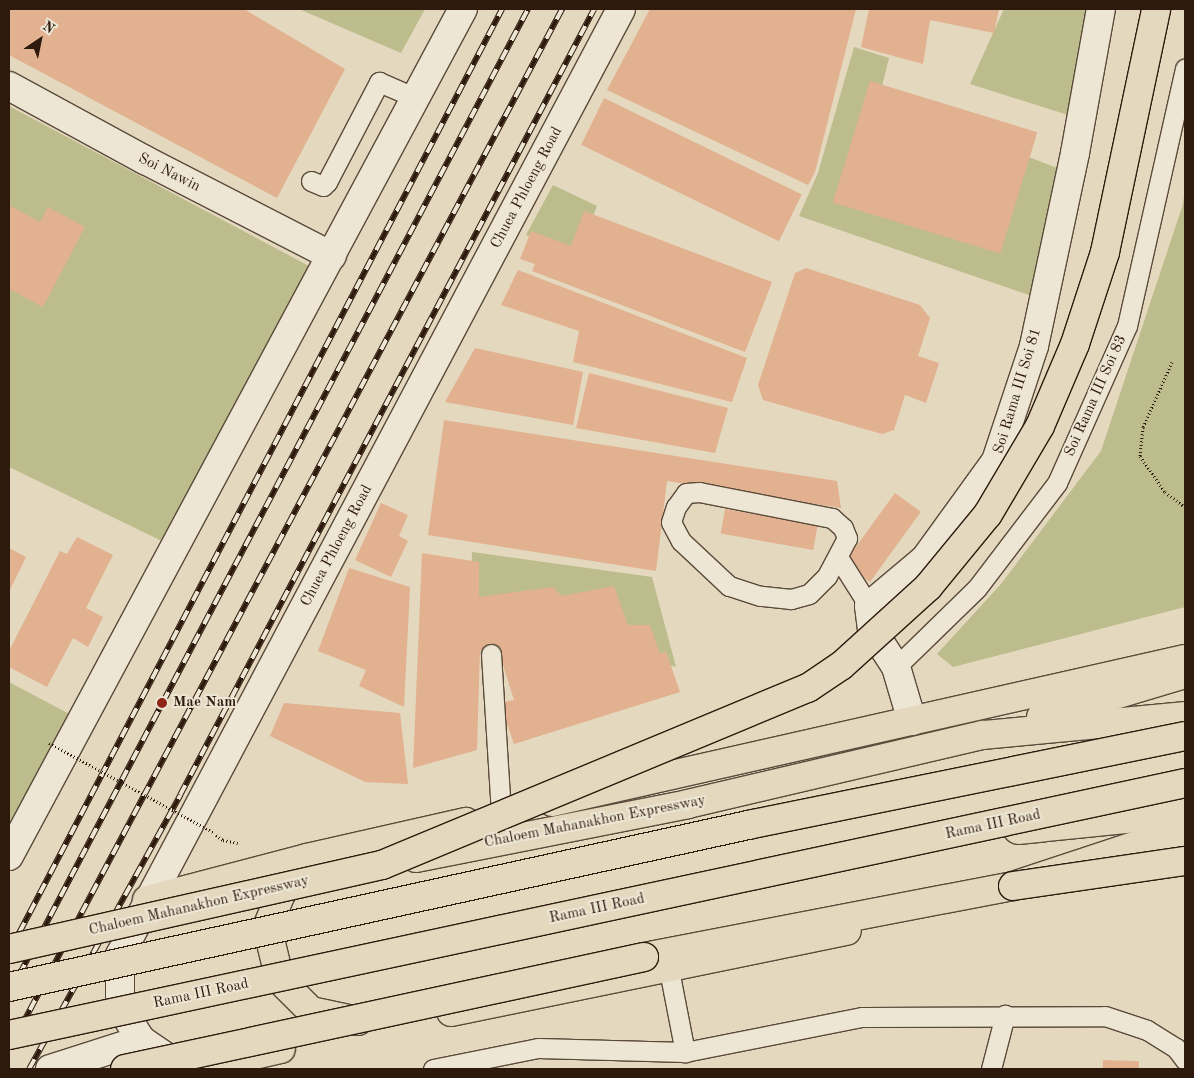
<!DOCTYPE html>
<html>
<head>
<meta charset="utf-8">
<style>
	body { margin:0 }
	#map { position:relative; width:1194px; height:1078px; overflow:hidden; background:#e4d8bf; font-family:"Old Standard TT",serif }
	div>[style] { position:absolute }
	.green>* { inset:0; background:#bcbc8c }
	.building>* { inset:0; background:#e2b18f; transform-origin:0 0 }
	.path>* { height:3px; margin-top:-1.5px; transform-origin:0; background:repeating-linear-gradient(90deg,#2d1a0d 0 1px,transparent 0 3.5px) }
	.roads { filter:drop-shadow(1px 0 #5b4a3a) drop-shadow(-1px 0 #5b4a3a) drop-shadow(0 1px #5b4a3a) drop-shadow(0 -1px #5b4a3a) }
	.lane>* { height:19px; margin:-9.5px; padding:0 9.5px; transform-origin:9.5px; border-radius:9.5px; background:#ede6d5 }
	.street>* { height:28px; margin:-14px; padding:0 14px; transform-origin:14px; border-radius:14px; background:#ede6d5 }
	.secondary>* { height:28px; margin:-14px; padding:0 14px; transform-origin:14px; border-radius:14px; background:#ede6d5 }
	.primary>* { height:28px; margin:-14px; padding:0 14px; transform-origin:14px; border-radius:14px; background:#e4d8bf }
	.highway>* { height:28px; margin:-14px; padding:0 14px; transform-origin:14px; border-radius:14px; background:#e4d8bf }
	.rail>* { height:5.5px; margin-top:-2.75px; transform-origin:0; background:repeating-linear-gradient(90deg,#ede6d5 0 11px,#2d1a0d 0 22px); box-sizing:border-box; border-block:1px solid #2d1a0d }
	.path-bridge>* { height:3px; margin-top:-1.5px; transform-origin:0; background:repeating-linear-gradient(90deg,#2d1a0d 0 1px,transparent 0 3.5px) }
	.bridges { filter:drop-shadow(1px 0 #2d1a0d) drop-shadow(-1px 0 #2d1a0d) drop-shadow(0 1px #2d1a0d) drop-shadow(0 -1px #2d1a0d) }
	.primary-bridge>* { height:28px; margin:-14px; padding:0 14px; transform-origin:14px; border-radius:14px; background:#e4d8bf }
	.highway-bridge>* { height:28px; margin:-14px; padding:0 14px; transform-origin:14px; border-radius:14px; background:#e4d8bf }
	.dots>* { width:14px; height:14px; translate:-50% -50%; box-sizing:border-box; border:2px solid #ede6d5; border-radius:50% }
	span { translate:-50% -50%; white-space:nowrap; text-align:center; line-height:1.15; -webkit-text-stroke:4px #ede6d5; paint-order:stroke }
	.street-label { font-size:15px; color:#2d1a0d }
	.poi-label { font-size:15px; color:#2d1a0d; font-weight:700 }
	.left { translate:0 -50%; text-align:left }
	.frame { position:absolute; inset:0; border:10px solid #2d1a0d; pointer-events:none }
	.north { position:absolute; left:15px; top:15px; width:50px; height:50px; -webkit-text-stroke:4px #ede6d5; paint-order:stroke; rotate:34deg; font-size:14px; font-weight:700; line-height:20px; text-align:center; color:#2d1a0d }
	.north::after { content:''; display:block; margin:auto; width:18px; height:22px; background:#2d1a0d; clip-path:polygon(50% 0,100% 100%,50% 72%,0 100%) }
</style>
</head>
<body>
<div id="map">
	<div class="green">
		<div style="clip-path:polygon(299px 9px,425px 9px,401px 53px)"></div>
		<div style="clip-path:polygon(1004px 9px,1087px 9px,1068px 115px,970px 84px)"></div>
		<div style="clip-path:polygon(854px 47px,889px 58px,879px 98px,1057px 168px,1032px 296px,799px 216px,818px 173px)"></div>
		<div style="clip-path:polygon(9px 106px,309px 266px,164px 542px,9px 467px)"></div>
		<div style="clip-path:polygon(553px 185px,597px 206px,577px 256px,526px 235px)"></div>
		<div style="clip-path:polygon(1185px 188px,1185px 607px,953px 667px,937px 654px,1001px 584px,1101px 451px,1183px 204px)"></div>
		<div style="clip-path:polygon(472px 552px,652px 577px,676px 667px,471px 602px)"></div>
		<div style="clip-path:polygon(9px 682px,73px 716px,25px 806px,9px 822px)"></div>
	</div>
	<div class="building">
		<div style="clip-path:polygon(9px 9px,244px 9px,345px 69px,277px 198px,9px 55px)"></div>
		<div style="clip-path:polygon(650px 9px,856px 9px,815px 172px,808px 185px,607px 90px)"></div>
		<div style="clip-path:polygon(869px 9px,999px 9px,994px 33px,930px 20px,923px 64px,861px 47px)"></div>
		<div style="left:870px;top:81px;width:175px;height:127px;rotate:17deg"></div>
		<div style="left:604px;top:98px;width:220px;height:52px;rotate:26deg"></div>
		<div style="clip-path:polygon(9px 205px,40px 222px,48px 207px,85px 227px,43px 307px,9px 289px)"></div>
		<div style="clip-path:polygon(584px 211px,772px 282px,745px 352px,532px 271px,535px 264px,520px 259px,531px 231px,571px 246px)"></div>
		<div style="clip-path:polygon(806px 268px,920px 305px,930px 318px,918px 356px,939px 363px,926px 403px,905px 395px,894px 430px,882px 434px,763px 400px,758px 385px,795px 273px)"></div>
		<div style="clip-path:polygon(518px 270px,747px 358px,732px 402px,573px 362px,579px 331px,501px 305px)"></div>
		<div style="clip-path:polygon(475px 348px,583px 372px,573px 425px,445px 402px)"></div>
		<div style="clip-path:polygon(589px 373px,728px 408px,715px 453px,576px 428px)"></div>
		<div style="clip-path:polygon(444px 420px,837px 481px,841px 508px,667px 481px,656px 571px,428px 535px)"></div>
		<div style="left:895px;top:493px;width:32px;height:87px;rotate:36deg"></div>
		<div style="clip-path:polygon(381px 503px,408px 515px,399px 536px,408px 541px,391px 577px,355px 560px)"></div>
		<div style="left:725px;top:509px;width:94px;height:25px;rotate:10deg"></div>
		<div style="clip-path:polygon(77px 537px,113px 555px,86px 608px,103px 617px,88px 647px,73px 638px,47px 687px,9px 667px,9px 651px,60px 551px,67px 554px)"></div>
		<div style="clip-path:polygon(9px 548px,26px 557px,9px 592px)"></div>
		<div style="clip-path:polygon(422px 553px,479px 562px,479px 597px,553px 587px,562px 596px,614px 586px,628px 625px,650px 625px,660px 654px,666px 651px,680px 692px,514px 744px,500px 703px,514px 700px,498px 649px,480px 650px,477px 750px,413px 768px)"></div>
		<div style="clip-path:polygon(349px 568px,410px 587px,404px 707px,359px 686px,366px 670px,318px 651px)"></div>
		<div style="clip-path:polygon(284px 703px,400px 713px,408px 784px,365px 782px,270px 736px)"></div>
		<div style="left:1103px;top:1060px;width:36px;height:9px;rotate:2deg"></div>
	</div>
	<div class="path">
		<div style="left:1172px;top:362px;width:71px;rotate:114deg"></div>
		<div style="left:1143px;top:427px;width:29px;rotate:96deg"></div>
		<div style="left:1140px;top:456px;width:44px;rotate:55.2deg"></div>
		<div style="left:1165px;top:492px;width:25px;rotate:37deg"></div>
		<div style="left:216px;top:835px;width:9px;rotate:36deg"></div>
		<div style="left:223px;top:840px;width:15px;rotate:11deg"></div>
	</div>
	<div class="roads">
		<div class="lane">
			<div style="left:311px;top:181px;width:13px;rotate:23deg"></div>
			<div style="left:323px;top:186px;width:6px;rotate:-45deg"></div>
			<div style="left:327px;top:182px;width:113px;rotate:-62.5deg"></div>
			<div style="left:379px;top:82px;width:40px;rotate:23.4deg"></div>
			<div style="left:699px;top:492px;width:136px;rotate:11.1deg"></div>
			<div style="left:832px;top:518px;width:15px;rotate:42deg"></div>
			<div style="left:843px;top:528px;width:11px;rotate:68deg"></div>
			<div style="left:847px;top:538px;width:43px;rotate:117.8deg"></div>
			<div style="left:827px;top:576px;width:25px;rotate:135deg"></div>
			<div style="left:809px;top:594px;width:19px;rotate:164deg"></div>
			<div style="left:791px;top:599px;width:31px;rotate:-174deg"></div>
			<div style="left:760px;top:596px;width:33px;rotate:-162deg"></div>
			<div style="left:729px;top:586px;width:66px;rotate:-136.8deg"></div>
			<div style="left:681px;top:541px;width:21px;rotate:-118deg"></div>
			<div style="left:671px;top:522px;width:16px;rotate:-72deg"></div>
			<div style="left:676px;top:507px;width:17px;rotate:-54deg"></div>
			<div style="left:686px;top:493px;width:13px;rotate:-4deg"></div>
			<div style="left:838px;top:557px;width:58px;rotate:57.7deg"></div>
			<div style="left:491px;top:654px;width:160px;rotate:86.4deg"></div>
			<div style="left:896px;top:667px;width:113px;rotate:-44.3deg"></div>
			<div style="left:977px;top:588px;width:132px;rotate:-52.7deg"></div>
			<div style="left:1057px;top:483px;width:172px;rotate:-66deg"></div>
			<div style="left:1127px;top:326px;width:264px;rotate:-77.3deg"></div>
			<div style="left:669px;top:970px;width:84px;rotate:79deg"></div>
			<div style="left:433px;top:1069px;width:107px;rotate:-11.3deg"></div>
			<div style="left:538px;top:1048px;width:147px;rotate:1.6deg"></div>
			<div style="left:685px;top:1052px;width:180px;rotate:-11.2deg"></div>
			<div style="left:862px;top:1017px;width:243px;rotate:-0.2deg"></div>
			<div style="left:1105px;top:1016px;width:44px;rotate:18.4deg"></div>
			<div style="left:1147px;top:1030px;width:34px;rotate:32deg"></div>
			<div style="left:1176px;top:1048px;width:15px;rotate:53deg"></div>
			<div style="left:991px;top:1069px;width:56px;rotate:-75.5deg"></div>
		</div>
		<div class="street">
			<div style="left:9px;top:86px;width:155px;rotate:28.6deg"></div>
			<div style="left:145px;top:160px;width:210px;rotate:27.2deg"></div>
			<div style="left:912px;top:721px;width:56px;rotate:-106.5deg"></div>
			<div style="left:896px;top:667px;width:44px;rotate:-123deg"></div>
			<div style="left:872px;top:630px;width:24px;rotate:-97deg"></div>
			<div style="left:869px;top:606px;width:73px;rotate:-40deg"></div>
			<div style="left:925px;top:559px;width:121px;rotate:-54.1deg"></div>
			<div style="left:996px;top:461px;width:121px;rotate:-71.7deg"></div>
			<div style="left:1034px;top:346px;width:197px;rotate:-78deg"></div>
			<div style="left:1075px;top:153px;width:146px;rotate:-79.8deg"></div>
			<div style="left:50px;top:1069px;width:96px;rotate:-17.7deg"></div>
			<div style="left:184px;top:1069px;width:52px;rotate:-146deg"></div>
			<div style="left:141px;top:1040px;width:39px;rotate:-122deg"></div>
			<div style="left:120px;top:1007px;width:52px;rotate:-90deg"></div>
			<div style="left:120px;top:955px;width:1070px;rotate:-62.09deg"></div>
		</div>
		<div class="secondary">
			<div style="left:9px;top:856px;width:961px;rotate:-61.81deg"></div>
		</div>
		<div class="primary">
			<div style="left:552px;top:802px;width:649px;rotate:-12.73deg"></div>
			<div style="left:1018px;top:830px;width:168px;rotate:-5.8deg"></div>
			<div style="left:1141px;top:858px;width:46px;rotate:-15.3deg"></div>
			<div style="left:297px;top:872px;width:27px;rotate:126deg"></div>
			<div style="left:281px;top:894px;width:36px;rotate:113deg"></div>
			<div style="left:267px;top:927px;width:55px;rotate:76.2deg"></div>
			<div style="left:280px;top:980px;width:44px;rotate:45deg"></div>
			<div style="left:311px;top:1011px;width:48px;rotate:12deg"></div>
			<div style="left:147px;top:900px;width:165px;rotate:-14.7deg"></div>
			<div style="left:307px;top:858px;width:163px;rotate:-12.8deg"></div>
			<div style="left:451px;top:1012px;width:404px;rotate:-11.6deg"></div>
			<div style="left:193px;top:1069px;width:90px;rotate:-12.8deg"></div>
		</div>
		<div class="highway">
			<div style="left:1041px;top:717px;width:150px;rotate:-16.6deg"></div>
			<div style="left:416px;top:858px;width:277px;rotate:-11.2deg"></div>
			<div style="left:688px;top:804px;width:303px;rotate:-13.2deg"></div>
			<div style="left:983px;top:735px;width:203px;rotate:-5.4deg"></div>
			<div style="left:644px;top:957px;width:376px;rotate:-10.9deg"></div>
			<div style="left:1013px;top:886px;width:181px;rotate:-18.3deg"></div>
		</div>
	</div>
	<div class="rail">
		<div style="left:9px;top:952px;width:1064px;rotate:-62.4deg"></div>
		<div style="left:9px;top:994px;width:1113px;rotate:-62.22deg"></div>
		<div style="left:9px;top:1049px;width:1178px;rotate:-62deg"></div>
		<div style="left:29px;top:1069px;width:313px;rotate:-61.1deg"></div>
		<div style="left:180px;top:795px;width:888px;rotate:-62.22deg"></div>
	</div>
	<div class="path-bridge">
		<div style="left:49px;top:743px;width:187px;rotate:28.5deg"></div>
	</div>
	<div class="bridges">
		<div class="primary-bridge">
			<div style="left:9px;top:987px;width:757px;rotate:-12.36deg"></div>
			<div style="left:748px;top:825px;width:446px;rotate:-11.5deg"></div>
			<div style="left:9px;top:1035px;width:1203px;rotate:-12.09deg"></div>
		</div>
		<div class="highway-bridge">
			<div style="left:1013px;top:886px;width:174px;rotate:-8.3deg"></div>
			<div style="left:9px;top:949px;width:382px;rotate:-12.7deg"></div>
			<div style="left:382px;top:865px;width:461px;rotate:-22.6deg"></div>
			<div style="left:808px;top:688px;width:40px;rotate:-34deg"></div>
			<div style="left:841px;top:666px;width:118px;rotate:-42.2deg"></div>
			<div style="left:928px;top:587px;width:94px;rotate:-50.6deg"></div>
			<div style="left:988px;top:514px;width:102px;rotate:-59.4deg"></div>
			<div style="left:1040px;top:426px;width:89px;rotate:-66.9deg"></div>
			<div style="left:1075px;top:344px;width:97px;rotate:-71.9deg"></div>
			<div style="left:1105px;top:252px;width:248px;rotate:-78.1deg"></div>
			<div style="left:125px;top:1069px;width:531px;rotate:-12.18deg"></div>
		</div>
	</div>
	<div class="dots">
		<div style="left:162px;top:703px;background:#8f2418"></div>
	</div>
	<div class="street-label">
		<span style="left:169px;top:173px;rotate:27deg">Soi Nawin</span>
		<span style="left:527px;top:188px;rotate:-62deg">Chuea Phloeng Road</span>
		<span style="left:1018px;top:391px;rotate:-73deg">Soi Rama III Soi 81</span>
		<span style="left:1096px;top:396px;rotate:-66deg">Soi Rama III Soi 83</span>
		<span style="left:337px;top:546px;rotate:-62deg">Chuea Phloeng Road</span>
		<span style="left:595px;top:822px;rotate:-11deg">Chaloem Mahanakhon Expressway</span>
		<span style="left:993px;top:825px;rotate:-12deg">Rama III Road</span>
		<span style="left:199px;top:906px;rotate:-13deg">Chaloem Mahanakhon Expressway</span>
		<span style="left:597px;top:909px;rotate:-12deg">Rama III Road</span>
		<span style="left:201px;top:994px;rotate:-12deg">Rama III Road</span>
	</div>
	<div class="poi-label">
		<span class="left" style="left:173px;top:703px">Mae Nam</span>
	</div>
	<div class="frame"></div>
	<div class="north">N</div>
</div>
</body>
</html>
